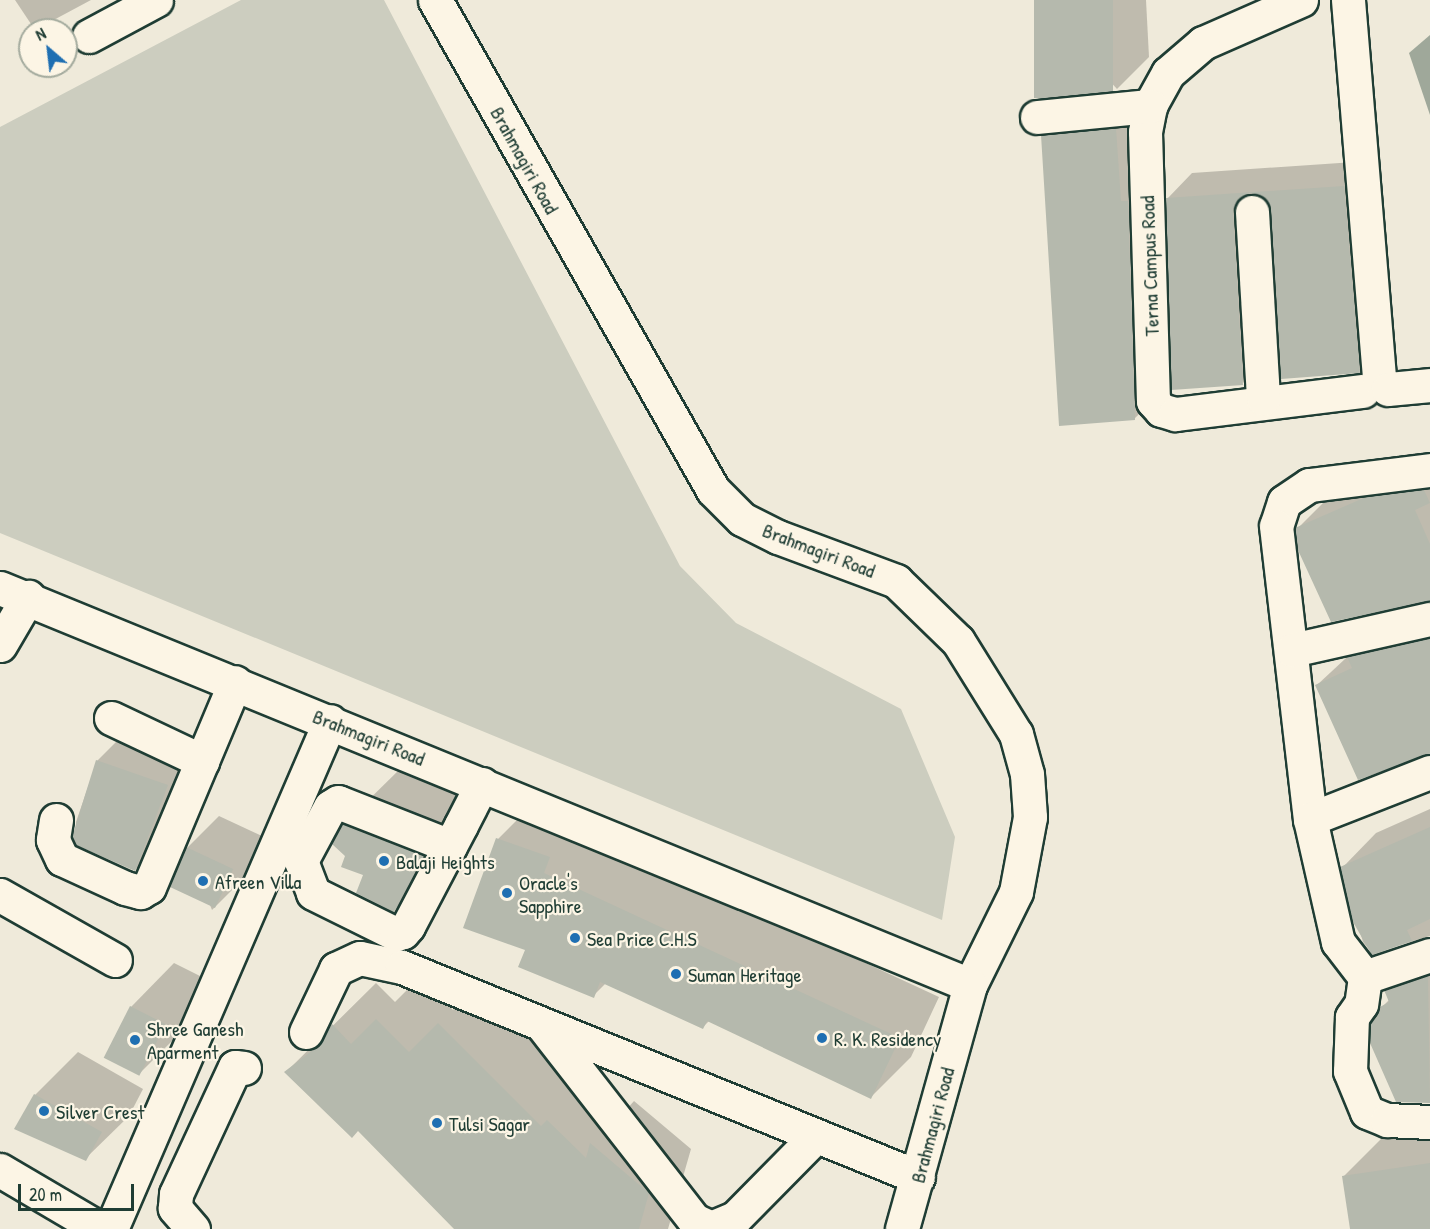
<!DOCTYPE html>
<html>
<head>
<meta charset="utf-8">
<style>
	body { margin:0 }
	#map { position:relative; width:1430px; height:1229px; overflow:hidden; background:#efeada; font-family:"Patrick Hand",sans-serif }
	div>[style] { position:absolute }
	.green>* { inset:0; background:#cccdbf }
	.water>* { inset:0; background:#9fa89a }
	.shadow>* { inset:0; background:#0003 }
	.building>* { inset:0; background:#b5b9ad; transform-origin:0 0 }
	.roads { filter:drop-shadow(2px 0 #1f3d34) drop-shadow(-2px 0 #1f3d34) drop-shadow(0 2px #1f3d34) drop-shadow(0 -2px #1f3d34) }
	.minor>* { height:33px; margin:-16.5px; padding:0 16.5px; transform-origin:16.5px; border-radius:16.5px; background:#fcf5e5 }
	.dots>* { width:16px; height:16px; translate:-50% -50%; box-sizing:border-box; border:3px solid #fcf5e5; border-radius:50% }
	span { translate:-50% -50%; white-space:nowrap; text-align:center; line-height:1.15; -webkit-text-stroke:4.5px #fcf5e5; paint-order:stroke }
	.street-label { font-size:20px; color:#1f3d34 }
	.poi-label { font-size:20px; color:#1f3d34 }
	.left { translate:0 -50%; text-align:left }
	.north { position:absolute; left:18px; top:18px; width:60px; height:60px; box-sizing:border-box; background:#fcf5e5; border:2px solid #a4ab9e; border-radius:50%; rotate:332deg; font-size:16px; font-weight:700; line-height:24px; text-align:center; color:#1f3d34 }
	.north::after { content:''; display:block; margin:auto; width:21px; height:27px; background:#1f6fb2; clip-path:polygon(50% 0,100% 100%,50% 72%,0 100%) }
	.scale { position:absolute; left:18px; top:1184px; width:116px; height:27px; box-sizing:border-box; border:3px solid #1f3d34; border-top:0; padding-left:8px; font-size:18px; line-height:21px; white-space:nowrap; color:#1f3d34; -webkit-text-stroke:4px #fcf5e5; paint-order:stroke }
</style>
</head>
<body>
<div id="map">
	<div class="green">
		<div style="clip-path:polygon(241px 0,384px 0,680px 566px,736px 623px,901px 709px,955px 837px,942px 920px,0 533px,0 127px)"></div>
	</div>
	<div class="water">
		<div style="clip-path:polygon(1430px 35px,1430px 115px,1409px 53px)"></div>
	</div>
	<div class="shadow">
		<div style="clip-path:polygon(15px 0,91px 0,35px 30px)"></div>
		<div style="clip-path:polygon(1035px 0,1146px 0,1149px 57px,1117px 89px)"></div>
		<div style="clip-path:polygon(1148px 97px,1167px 387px,1134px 419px,1043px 136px,1075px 104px)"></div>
		<div style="clip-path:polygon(1369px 161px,1384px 346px,1359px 371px,1258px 193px,1268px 358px,1243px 383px,1167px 199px,1192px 173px)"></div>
		<div style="clip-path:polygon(1430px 452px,1430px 597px,1297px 529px,1340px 486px,1410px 454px)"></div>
		<div style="clip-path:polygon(1430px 618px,1430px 750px,1317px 685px,1374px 632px)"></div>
		<div style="clip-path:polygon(122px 736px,192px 760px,160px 845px,135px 870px,77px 844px,76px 822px,97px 761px)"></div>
		<div style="clip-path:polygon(402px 767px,481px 798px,452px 852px,394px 910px,347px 855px,343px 825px)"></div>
		<div style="clip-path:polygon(538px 799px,583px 832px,939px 997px,911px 1057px,871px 1097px,710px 1020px,703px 1027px,606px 983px,593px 996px,527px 949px,498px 839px)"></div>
		<div style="clip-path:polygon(1430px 809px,1430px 936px,1372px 953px,1363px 942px,1342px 868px,1376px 833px)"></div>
		<div style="clip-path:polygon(219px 816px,264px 837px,244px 878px,212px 910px,187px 848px)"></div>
		<div style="clip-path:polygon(1430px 953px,1430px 1102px,1397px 1100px,1381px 1008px,1390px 999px,1386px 991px)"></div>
		<div style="clip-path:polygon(174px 963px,208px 980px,183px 1030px,140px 1073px,131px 1007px)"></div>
		<div style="clip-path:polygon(420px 977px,453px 1010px,482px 981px,585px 1084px,625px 1111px,634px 1101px,691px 1149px,668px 1229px,456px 1229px,359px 1129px,286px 1072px,376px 983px,395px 1002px)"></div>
		<div style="clip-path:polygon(78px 1052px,143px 1089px,129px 1116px,85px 1159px,35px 1095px)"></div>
		<div style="clip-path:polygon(1430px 1126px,1430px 1229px,1353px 1229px,1344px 1176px,1387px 1133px)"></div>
	</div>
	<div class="building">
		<div style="left:1034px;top:0;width:79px;height:98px"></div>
		<div style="clip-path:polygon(1116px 128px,1121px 201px,1128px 201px,1135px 420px,1059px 426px,1041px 135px)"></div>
		<div style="clip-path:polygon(1344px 186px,1360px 373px,1281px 379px,1271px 211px,1261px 196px,1250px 193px,1236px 203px,1233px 213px,1243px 385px,1171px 390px,1166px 198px)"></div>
		<div style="clip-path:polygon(1424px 490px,1430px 503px,1415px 510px,1430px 544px,1430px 601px,1331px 622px,1297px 548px,1295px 528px,1366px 497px)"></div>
		<div style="clip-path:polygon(1430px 638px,1430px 754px,1358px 780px,1315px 685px,1352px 668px,1347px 657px)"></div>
		<div style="clip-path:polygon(96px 760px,168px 785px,135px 871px,76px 845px,72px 837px)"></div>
		<div style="clip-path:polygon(342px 824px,424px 856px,394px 912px,356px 893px,363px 875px,341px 867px,345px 856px,332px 844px)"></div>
		<div style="clip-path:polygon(1430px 827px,1430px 919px,1407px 930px,1412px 941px,1372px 955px,1353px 922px,1340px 867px)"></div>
		<div style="clip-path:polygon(496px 838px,550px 857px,544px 873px,900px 1038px,871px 1099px,707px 1021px,703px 1029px,600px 982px,594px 998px,518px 967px,525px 950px,463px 928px)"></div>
		<div style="left:186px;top:847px;width:52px;height:43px;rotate:25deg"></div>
		<div style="clip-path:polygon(1428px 976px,1430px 1103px,1396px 1102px,1370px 1043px,1371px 1023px,1380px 1007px,1389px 1002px,1384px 990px)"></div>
		<div style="left:130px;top:1006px;width:40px;height:58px;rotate:27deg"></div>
		<div style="clip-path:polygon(376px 1019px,409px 1052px,438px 1023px,541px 1126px,547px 1120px,586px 1158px,590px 1143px,649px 1193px,639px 1229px,454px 1229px,358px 1131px,352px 1138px,284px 1072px,317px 1047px,332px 1024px,351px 1044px)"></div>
		<div style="clip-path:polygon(34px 1094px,102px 1132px,86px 1161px,14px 1129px)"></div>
		<div style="clip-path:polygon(1430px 1163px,1430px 1229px,1350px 1229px,1342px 1176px)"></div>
	</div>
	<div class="roads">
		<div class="minor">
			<div style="left:435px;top:0;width:563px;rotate:60.43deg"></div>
			<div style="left:713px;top:490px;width:41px;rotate:45deg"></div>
			<div style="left:742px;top:519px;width:40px;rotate:26.6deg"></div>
			<div style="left:778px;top:537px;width:126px;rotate:20.4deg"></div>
			<div style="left:896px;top:581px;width:86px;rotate:44.1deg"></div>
			<div style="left:958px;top:641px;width:110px;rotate:58.1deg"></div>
			<div style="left:1016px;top:734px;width:41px;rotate:74.6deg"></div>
			<div style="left:1027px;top:774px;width:43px;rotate:86deg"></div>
			<div style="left:1030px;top:817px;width:76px;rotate:100.6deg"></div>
			<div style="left:1016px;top:892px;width:104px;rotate:116.3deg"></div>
			<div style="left:970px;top:985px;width:253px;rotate:105.6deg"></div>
			<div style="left:1301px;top:0;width:107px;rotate:156.3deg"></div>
			<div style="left:1203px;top:43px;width:46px;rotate:139.4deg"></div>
			<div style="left:1168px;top:73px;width:38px;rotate:119deg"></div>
			<div style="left:1150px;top:106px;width:26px;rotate:101deg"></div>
			<div style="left:1145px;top:132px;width:269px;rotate:88.3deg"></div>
			<div style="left:1153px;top:401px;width:12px;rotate:48deg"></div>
			<div style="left:1161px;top:410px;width:15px;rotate:16deg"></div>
			<div style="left:1175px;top:414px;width:189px;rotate:-7deg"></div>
			<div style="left:1348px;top:0;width:380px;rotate:85.3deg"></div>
			<div style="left:1379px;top:379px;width:13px;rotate:48deg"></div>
			<div style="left:1388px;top:389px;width:42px;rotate:-5.4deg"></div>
			<div style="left:89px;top:36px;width:76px;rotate:-28.2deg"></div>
			<div style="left:1037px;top:117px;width:114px;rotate:-5.6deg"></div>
			<div style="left:1252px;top:212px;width:187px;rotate:86.6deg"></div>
			<div style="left:1430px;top:470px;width:122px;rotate:172.9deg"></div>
			<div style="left:1309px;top:485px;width:30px;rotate:146deg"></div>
			<div style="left:1284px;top:502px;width:25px;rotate:108deg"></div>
			<div style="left:1276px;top:526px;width:295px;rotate:83.4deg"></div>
			<div style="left:1310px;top:819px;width:126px;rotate:77.2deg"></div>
			<div style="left:1338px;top:942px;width:44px;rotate:52.4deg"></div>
			<div style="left:1365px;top:977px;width:27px;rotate:98deg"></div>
			<div style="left:1361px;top:1004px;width:16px;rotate:125deg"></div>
			<div style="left:1352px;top:1017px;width:54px;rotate:92.1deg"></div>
			<div style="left:1350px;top:1071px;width:44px;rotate:67.5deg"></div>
			<div style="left:1367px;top:1112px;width:22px;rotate:22deg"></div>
			<div style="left:1387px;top:1120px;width:43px;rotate:2.7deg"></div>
			<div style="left:0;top:588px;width:1048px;rotate:22.26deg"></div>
			<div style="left:0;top:645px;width:56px;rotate:-59.7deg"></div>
			<div style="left:1292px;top:650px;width:141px;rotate:-12.7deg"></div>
			<div style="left:111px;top:718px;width:101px;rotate:25.3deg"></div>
			<div style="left:1310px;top:819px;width:129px;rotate:-21.4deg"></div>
			<div style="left:56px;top:820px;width:20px;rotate:99deg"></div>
			<div style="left:53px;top:840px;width:21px;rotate:65deg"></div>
			<div style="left:62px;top:859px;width:69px;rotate:24.7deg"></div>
			<div style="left:125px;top:888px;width:16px;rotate:15deg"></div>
			<div style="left:140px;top:892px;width:10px;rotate:-29deg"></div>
			<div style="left:149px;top:887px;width:222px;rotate:-67.2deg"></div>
			<div style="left:450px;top:846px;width:120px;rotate:-158.6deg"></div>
			<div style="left:338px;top:802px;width:9px;rotate:148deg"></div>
			<div style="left:330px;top:807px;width:61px;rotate:118.2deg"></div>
			<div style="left:301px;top:861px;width:34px;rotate:69deg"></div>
			<div style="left:313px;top:893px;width:93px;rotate:26.3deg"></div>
			<div style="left:396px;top:934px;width:7px;rotate:-16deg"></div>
			<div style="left:403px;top:932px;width:8px;rotate:-50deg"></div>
			<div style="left:408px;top:926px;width:114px;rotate:-62.3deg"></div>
			<div style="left:461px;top:825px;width:46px;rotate:-62.9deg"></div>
			<div style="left:0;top:895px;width:132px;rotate:29.5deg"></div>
			<div style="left:1365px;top:977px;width:69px;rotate:-18.7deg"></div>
			<div style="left:543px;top:1026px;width:246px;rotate:52.1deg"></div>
			<div style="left:694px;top:1220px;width:19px;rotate:25deg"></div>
			<div style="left:711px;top:1228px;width:26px;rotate:-23deg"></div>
			<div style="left:735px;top:1218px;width:112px;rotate:-45.4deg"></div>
			<div style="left:306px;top:1032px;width:70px;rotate:-64.5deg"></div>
			<div style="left:336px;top:969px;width:26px;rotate:-25deg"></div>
			<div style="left:360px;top:958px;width:43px;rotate:12.1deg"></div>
			<div style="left:402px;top:967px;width:557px;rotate:22.15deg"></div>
			<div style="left:0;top:1170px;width:116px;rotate:30.5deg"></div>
			<div style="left:111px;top:1229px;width:553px;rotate:-66.68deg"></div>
			<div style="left:193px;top:1229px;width:28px;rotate:-131deg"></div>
			<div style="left:175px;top:1208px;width:14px;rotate:-86deg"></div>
			<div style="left:176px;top:1194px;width:140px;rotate:-65.1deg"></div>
			<div style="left:235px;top:1067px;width:9px;rotate:6deg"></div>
		</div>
	</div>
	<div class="dots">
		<div style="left:384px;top:861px;background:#1f6fb2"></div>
		<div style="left:203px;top:881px;background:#1f6fb2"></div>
		<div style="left:507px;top:893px;background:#1f6fb2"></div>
		<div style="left:575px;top:938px;background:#1f6fb2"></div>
		<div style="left:676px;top:974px;background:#1f6fb2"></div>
		<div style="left:822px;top:1038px;background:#1f6fb2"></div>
		<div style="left:135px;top:1040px;background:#1f6fb2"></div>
		<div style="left:44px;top:1111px;background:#1f6fb2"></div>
		<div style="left:437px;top:1123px;background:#1f6fb2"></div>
	</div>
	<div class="street-label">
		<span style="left:525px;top:160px;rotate:61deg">Brahmagiri Road</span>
		<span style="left:1149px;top:266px;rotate:-92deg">Terna Campus Road</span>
		<span style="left:819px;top:550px;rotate:21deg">Brahmagiri Road</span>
		<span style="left:369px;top:737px;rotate:22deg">Brahmagiri Road</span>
		<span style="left:932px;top:1125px;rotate:-75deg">Brahmagiri Road</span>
	</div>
	<div class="poi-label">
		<span class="left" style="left:396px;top:861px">Balaji Heights</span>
		<span class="left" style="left:215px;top:881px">Afreen Villa</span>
		<span class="left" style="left:519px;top:894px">Oracle's<br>Sapphire</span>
		<span class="left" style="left:587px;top:938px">Sea Price C.H.S</span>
		<span class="left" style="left:688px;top:974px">Suman Heritage</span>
		<span class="left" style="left:147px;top:1040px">Shree Ganesh<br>Aparment</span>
		<span class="left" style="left:834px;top:1038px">R. K. Residency</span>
		<span class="left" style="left:56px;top:1111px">Silver Crest</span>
		<span class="left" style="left:449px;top:1123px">Tulsi Sagar</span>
	</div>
	<div class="north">N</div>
	<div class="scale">20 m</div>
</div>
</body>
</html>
